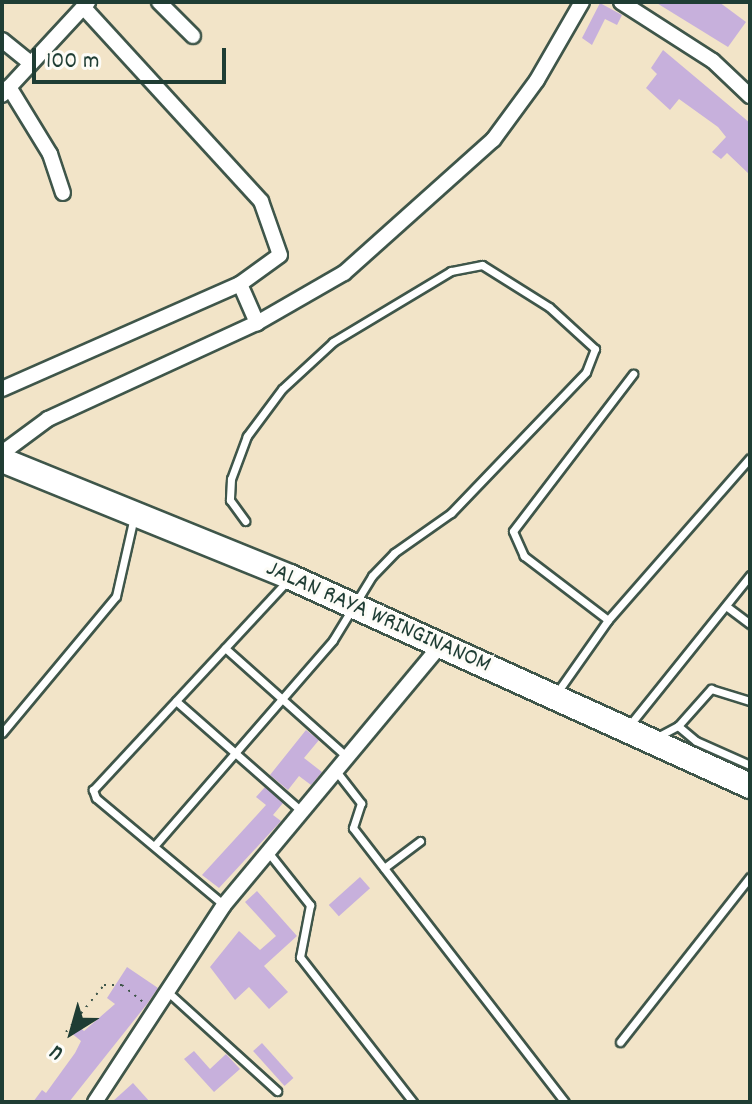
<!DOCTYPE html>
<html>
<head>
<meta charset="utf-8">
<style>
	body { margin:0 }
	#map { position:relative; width:752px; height:1104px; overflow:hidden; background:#f2e4c8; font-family:Dekko,sans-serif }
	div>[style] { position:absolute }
	.building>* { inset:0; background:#c7b0dc; transform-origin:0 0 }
	.path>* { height:2px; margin-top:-1px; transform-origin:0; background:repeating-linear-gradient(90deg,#3f564a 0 2px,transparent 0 8px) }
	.roads { filter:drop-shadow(2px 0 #3f564a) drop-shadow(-2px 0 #3f564a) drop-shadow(0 2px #3f564a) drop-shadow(0 -2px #3f564a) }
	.service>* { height:7px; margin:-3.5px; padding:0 3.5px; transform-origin:3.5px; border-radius:3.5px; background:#fff }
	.minor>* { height:14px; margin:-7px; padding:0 7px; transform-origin:7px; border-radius:7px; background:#fff }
	.primary>* { height:24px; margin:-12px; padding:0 12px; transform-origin:12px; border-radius:12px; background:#fff }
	span { translate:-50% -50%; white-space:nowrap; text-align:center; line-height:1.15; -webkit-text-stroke:6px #fdfcf7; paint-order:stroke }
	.street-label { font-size:24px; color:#1f3d34 }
	.frame { position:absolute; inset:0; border:4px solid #1f3d34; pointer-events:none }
	.north { position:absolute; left:32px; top:992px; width:80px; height:80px; -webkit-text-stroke:6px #fdfcf7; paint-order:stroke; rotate:217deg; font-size:22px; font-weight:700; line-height:32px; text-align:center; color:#1f3d34 }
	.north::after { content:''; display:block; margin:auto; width:28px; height:36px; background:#1f3d34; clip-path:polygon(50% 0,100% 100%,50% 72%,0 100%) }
	.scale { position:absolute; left:32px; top:48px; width:194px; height:36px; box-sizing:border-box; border:4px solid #1f3d34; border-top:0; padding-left:10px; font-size:24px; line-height:28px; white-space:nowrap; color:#1f3d34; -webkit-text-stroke:6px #fdfcf7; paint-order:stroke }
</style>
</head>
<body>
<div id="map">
	<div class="building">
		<div style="clip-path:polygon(655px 2px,719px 2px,746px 22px,728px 47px)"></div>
		<div style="clip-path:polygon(600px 3px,622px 15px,617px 25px,605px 19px,592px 45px,582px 38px)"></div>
		<div style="clip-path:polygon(663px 50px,750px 123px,750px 175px,727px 153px,721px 159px,712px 152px,726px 137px,718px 127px,679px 99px,670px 110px,646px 88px,657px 74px,651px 68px)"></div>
		<div style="clip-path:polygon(306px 730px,319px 740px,304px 758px,322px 772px,311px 785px,299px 776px,288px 790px,270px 775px)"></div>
		<div style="clip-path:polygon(265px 787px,283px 803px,273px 815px,281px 821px,219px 888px,202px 875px,266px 805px,256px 797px)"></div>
		<div style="left:360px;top:877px;width:15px;height:42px;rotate:48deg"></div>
		<div style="clip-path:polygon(257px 891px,297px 936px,264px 966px,288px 992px,269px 1009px,249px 987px,235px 1000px,210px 967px,239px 931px,260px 950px,276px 936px,245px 902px)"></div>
		<div style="clip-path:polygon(127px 967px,158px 988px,147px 1004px,69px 1102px,33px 1102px,42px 1090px,46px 1093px,75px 1053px,81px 1041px,70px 1032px,76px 1024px,84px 1031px,115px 1004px,107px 998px)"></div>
		<div style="left:262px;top:1043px;width:47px;height:12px;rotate:48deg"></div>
		<div style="clip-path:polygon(194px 1051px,210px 1069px,226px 1054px,240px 1069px,214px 1092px,184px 1059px)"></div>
		<div style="clip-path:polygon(133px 1083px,150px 1102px,112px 1102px)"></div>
	</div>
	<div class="path">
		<div style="left:66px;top:1032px;width:60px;rotate:-51deg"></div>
		<div style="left:104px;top:985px;width:18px"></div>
		<div style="left:122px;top:985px;width:27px;rotate:39deg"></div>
	</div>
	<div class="roads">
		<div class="service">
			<div style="left:726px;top:606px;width:30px;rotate:37deg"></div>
			<div style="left:608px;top:620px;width:106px;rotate:-142.7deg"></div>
			<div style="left:524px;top:556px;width:27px;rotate:-114deg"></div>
			<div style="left:513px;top:531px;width:198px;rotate:-52.6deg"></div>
			<div style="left:225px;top:648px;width:162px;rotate:41.8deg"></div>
			<div style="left:556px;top:694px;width:90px;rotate:-54.9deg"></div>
			<div style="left:608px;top:620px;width:215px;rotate:-48.8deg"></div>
			<div style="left:176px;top:701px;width:165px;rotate:41.3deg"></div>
			<div style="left:678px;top:726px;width:23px;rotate:40deg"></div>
			<div style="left:696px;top:741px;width:59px;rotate:24deg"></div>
			<div style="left:628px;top:727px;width:195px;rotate:-51.2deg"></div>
			<div style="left:2px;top:733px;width:178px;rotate:-50.2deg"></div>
			<div style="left:116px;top:596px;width:81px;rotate:-77.2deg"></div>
			<div style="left:657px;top:737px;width:24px;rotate:-28deg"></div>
			<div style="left:678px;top:726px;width:50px;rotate:-48.3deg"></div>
			<div style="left:711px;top:689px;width:41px;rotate:17.1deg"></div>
			<div style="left:336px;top:771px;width:41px;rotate:52deg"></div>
			<div style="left:361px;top:803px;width:26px;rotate:108deg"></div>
			<div style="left:353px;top:828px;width:346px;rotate:52.3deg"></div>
			<div style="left:155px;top:845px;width:271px;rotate:-49deg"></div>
			<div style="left:333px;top:640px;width:75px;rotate:-58.6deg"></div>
			<div style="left:372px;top:576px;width:32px;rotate:-46deg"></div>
			<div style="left:394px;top:553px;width:70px;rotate:-35.1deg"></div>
			<div style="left:451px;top:513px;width:195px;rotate:-46.2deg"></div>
			<div style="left:586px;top:372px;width:25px;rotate:-69deg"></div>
			<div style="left:595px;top:349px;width:62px;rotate:-137.6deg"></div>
			<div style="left:549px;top:307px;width:79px;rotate:-147.9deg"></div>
			<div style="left:482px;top:265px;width:32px;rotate:169deg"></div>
			<div style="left:451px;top:271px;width:138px;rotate:149deg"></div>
			<div style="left:333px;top:342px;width:69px;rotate:137.3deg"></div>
			<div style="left:282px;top:389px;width:59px;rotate:126.7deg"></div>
			<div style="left:247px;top:436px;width:46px;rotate:110.4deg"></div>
			<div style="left:231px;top:479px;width:21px;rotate:93deg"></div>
			<div style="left:230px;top:500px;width:26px;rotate:54deg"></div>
			<div style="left:268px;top:852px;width:68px;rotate:51.6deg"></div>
			<div style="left:310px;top:905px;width:53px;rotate:100.9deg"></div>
			<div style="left:300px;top:957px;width:184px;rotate:52.1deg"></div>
			<div style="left:384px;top:868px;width:45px;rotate:-36.9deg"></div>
			<div style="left:224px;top:905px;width:167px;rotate:-140.1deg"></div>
			<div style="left:96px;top:798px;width:9px;rotate:-111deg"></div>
			<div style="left:93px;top:790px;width:284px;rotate:-47.1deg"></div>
			<div style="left:169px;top:993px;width:146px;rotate:42.2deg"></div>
			<div style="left:620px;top:1042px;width:210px;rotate:-51.8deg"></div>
		</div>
		<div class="minor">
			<div style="left:159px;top:2px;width:48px;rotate:45deg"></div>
			<div style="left:621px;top:2px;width:109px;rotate:32.7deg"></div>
			<div style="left:713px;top:61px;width:51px;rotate:43.4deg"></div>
			<div style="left:2px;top:40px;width:35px;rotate:39deg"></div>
			<div style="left:9px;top:87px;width:79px;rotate:58.5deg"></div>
			<div style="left:50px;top:154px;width:41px;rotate:71.6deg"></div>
			<div style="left:2px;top:95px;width:127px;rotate:-47.2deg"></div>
			<div style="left:240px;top:284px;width:43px;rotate:66.4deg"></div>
			<div style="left:2px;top:389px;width:260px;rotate:-23.8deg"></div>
			<div style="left:240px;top:284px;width:49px;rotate:-35.9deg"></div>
			<div style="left:280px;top:255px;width:57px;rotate:-109.4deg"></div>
			<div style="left:261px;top:201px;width:263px;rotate:-132.5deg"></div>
			<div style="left:2px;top:453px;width:57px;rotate:-36.5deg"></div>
			<div style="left:48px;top:419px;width:230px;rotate:-24.7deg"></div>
			<div style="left:257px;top:323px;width:100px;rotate:-29.9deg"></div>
			<div style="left:344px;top:273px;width:200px;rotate:-41.8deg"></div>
			<div style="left:493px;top:140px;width:74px;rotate:-53.7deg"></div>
			<div style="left:537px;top:80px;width:90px;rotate:-60deg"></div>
			<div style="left:95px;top:1102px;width:235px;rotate:-56.8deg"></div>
			<div style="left:224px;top:905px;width:339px;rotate:-50.2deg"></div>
		</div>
		<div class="primary">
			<div style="left:2px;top:460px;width:311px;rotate:22.1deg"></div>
			<div style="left:290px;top:577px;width:505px;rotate:24.43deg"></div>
		</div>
	</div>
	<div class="street-label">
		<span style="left:378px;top:618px;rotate:24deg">JALAN RAYA WRINGINANOM</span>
	</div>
	<div class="frame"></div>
	<div class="north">U</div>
	<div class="scale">100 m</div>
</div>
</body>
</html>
